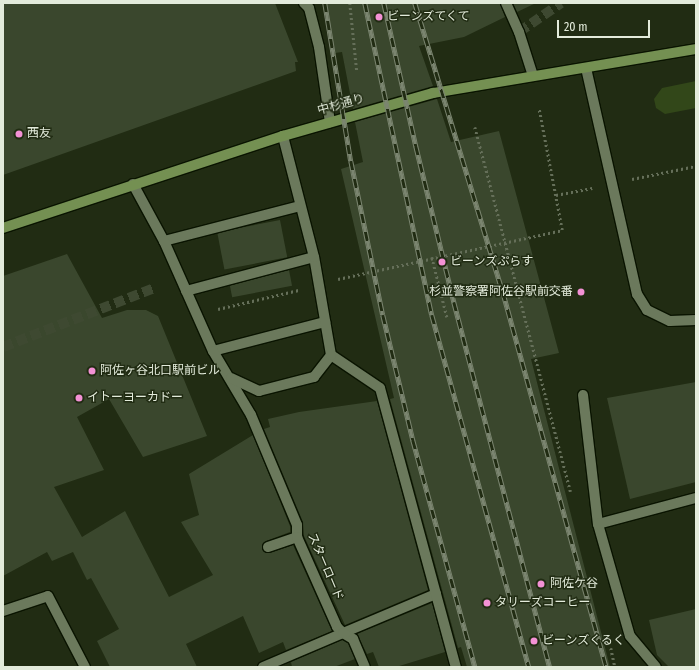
<!DOCTYPE html>
<html>
<head>
<meta charset="utf-8">
<style>
	body { margin:0 }
	#map { position:relative; width:699px; height:670px; overflow:hidden; background:#212c13; font-family:"Fira Sans Condensed","Noto Sans JP",sans-serif }
	div>[style] { position:absolute }
	.green>* { inset:0; background:#324719 }
	.building>* { inset:0; background:#3a472d; transform-origin:0 0 }
	.pedestrian-tunnel>* { height:10px; margin-top:-5px; transform-origin:0; background:repeating-linear-gradient(90deg,#3e4931 0 10px,transparent 0 15px) }
	.path>* { height:2.5px; margin-top:-1.25px; transform-origin:0; background:repeating-linear-gradient(90deg,#656f59 0 2px,transparent 0 5px) }
	.roads { filter:drop-shadow(1px 0 #0a1400) drop-shadow(-1px 0 #0a1400) drop-shadow(0 1px #0a1400) drop-shadow(0 -1px #0a1400) }
	.service>* { height:10px; margin:-5px; padding:0 5px; transform-origin:5px; border-radius:5px; background:#6b795c }
	.minor>* { height:10px; margin:-5px; padding:0 5px; transform-origin:5px; border-radius:5px; background:#6b795c }
	.secondary>* { height:10px; margin:-5px; padding:0 5px; transform-origin:5px; border-radius:5px; background:#749052 }
	.rail>* { height:4.5px; margin-top:-2.25px; transform-origin:0; background:repeating-linear-gradient(90deg,#212c13 0 9px,#7b8570 0 18px); box-sizing:border-box; border-block:1px solid #7b8570 }
	.dots>* { width:11px; height:11px; translate:-50% -50%; box-sizing:border-box; border:2px solid #212c13; border-radius:50% }
	span { translate:-50% -50%; white-space:nowrap; text-align:center; line-height:1.15; -webkit-text-stroke:3px #212c13; paint-order:stroke }
	.poi-label { font-size:12px; color:#e3ebdb }
	.left { translate:0 -50%; text-align:left }
	.right { translate:-100% -50%; text-align:right }
	.street-label { font-size:12px; color:#e3ebdb }
	.frame { position:absolute; inset:0; border:4px solid #e3ebdb; pointer-events:none }
	.scale { position:absolute; left:557px; top:20px; width:93px; height:18px; box-sizing:border-box; border:2px solid #e3ebdb; border-top:0; padding-left:5px; font-size:12px; line-height:14px; white-space:nowrap; color:#e3ebdb; -webkit-text-stroke:3px #212c13; paint-order:stroke }
</style>
</head>
<body>
<div id="map">
	<div class="green">
		<div style="clip-path:polygon(696px 81px,696px 108px,665px 114px,656px 108px,654px 99px,662px 88px)"></div>
	</div>
	<div class="building">
		<div style="clip-path:polygon(3px 3px,275px 3px,298px 62px,295px 62px,296px 71px,3px 175px)"></div>
		<div style="clip-path:polygon(325px 3px,500px 3px,505px 17px,464px 37px,419px 46px,433px 86px,353px 109px,342px 52px,335px 53px)"></div>
		<div style="clip-path:polygon(513px 3px,536px 3px,517px 12px)"></div>
		<div style="clip-path:polygon(437px 99px,451px 142px,499px 131px,559px 353px,531px 359px,610px 667px,467px 667px,461px 647px,458px 648px,390px 399px,394px 398px,341px 169px,363px 162px,355px 122px)"></div>
		<div style="left:280px;top:220px;width:38px;height:64px;rotate:79deg"></div>
		<div style="clip-path:polygon(67px 254px,102px 318px,127px 310px,146px 310px,158px 316px,207px 436px,143px 457px,109px 399px,77px 417px,104px 470px,54px 487px,82px 537px,125px 511px,169px 597px,213px 575px,181px 522px,199px 515px,189px 474px,253px 435px,290px 526px,290px 532px,266px 541px,262px 549px,270px 553px,293px 545px,332px 631px,286px 650px,283px 642px,259px 653px,243px 616px,186px 644px,197px 667px,110px 667px,97px 641px,119px 629px,91px 578px,87px 580px,73px 552px,52px 561px,47px 552px,3px 576px,3px 276px)"></div>
		<div style="left:289px;top:270px;width:16px;height:61px;rotate:79deg"></div>
		<div style="clip-path:polygon(696px 382px,696px 482px,630px 499px,607px 398px)"></div>
		<div style="clip-path:polygon(377px 401px,428px 590px,345px 625px,304px 536px,303px 522px,264px 429px,270px 427px,268px 419px,299px 412px)"></div>
		<div style="clip-path:polygon(432px 603px,445px 652px,396px 667px,379px 667px,373px 652px,367px 654px,357px 634px)"></div>
		<div style="clip-path:polygon(696px 609px,696px 667px,669px 667px,657px 655px,649px 620px)"></div>
		<div style="clip-path:polygon(342px 640px,348px 643px,355px 659px,334px 667px,292px 667px,291px 662px)"></div>
	</div>
	<div class="pedestrian-tunnel">
		<div style="left:519px;top:32px;width:51px;rotate:-34.6deg"></div>
		<div style="left:3px;top:347px;width:162px;rotate:-21.3deg"></div>
	</div>
	<div class="path">
		<div style="left:350px;top:3px;width:69px;rotate:84.2deg"></div>
		<div style="left:475px;top:127px;width:377px;rotate:75.3deg"></div>
		<div style="left:632px;top:179px;width:65px;rotate:-11.5deg"></div>
		<div style="left:556px;top:195px;width:37px;rotate:-11deg"></div>
		<div style="left:432px;top:257px;width:62px;rotate:76deg"></div>
		<div style="left:338px;top:279px;width:229px;rotate:-12.3deg"></div>
		<div style="left:562px;top:230px;width:123px;rotate:-100.8deg"></div>
		<div style="left:218px;top:309px;width:83px;rotate:-13.2deg"></div>
		<div style="left:611px;top:648px;width:19px;rotate:78deg"></div>
	</div>
	<div class="roads">
		<div class="service">
			<div style="left:164px;top:241px;width:140px;rotate:-14.4deg"></div>
			<div style="left:186px;top:291px;width:132px;rotate:-14.9deg"></div>
			<div style="left:213px;top:351px;width:116px;rotate:-14.5deg"></div>
			<div style="left:598px;top:524px;width:116px;rotate:74.1deg"></div>
			<div style="left:630px;top:636px;width:40px;rotate:50deg"></div>
			<div style="left:268px;top:547px;width:31px;rotate:-19deg"></div>
		</div>
		<div class="minor">
			<div style="left:304px;top:3px;width:7px;rotate:45deg"></div>
			<div style="left:309px;top:8px;width:40px;rotate:75.6deg"></div>
			<div style="left:319px;top:47px;width:76px;rotate:81.7deg"></div>
			<div style="left:506px;top:3px;width:32px;rotate:66deg"></div>
			<div style="left:519px;top:32px;width:46px;rotate:72.3deg"></div>
			<div style="left:586px;top:68px;width:232px;rotate:77.3deg"></div>
			<div style="left:637px;top:294px;width:19px;rotate:58deg"></div>
			<div style="left:647px;top:310px;width:25px;rotate:26deg"></div>
			<div style="left:670px;top:321px;width:26px;rotate:-2deg"></div>
			<div style="left:133px;top:184px;width:65px;rotate:61.5deg"></div>
			<div style="left:164px;top:241px;width:120px;rotate:66deg"></div>
			<div style="left:213px;top:351px;width:74px;rotate:59.3deg"></div>
			<div style="left:251px;top:415px;width:119px;rotate:67.3deg"></div>
			<div style="left:297px;top:525px;width:12px;rotate:90deg"></div>
			<div style="left:297px;top:537px;width:98px;rotate:66deg"></div>
			<div style="left:337px;top:627px;width:8px;rotate:45deg"></div>
			<div style="left:343px;top:633px;width:101px;rotate:-22.8deg"></div>
			<div style="left:331px;top:355px;width:59px;rotate:34deg"></div>
			<div style="left:380px;top:388px;width:289px;rotate:74.8deg"></div>
			<div style="left:231px;top:378px;width:31px;rotate:25deg"></div>
			<div style="left:259px;top:391px;width:57px;rotate:-14.3deg"></div>
			<div style="left:314px;top:377px;width:28px;rotate:-52deg"></div>
			<div style="left:331px;top:355px;width:99px;rotate:-99.8deg"></div>
			<div style="left:314px;top:257px;width:125px;rotate:-104.4deg"></div>
			<div style="left:583px;top:395px;width:130px;rotate:83.4deg"></div>
			<div style="left:598px;top:524px;width:101px;rotate:-14.9deg"></div>
			<div style="left:3px;top:611px;width:47px;rotate:-18.4deg"></div>
			<div style="left:48px;top:596px;width:80px;rotate:62.5deg"></div>
			<div style="left:263px;top:667px;width:87px;rotate:-23deg"></div>
			<div style="left:343px;top:633px;width:12px;rotate:31deg"></div>
			<div style="left:353px;top:639px;width:30px;rotate:67deg"></div>
		</div>
		<div class="secondary">
			<div style="left:3px;top:228px;width:295px;rotate:-18.2deg"></div>
			<div style="left:283px;top:136px;width:156px;rotate:-16deg"></div>
			<div style="left:433px;top:93px;width:267px;rotate:-9.5deg"></div>
		</div>
	</div>
	<div class="rail">
		<div style="left:325px;top:3px;width:160px;rotate:80.7deg"></div>
		<div style="left:351px;top:161px;width:157px;rotate:78.3deg"></div>
		<div style="left:383px;top:315px;width:129px;rotate:76.5deg"></div>
		<div style="left:413px;top:440px;width:235px;rotate:74.7deg"></div>
		<div style="left:365px;top:3px;width:319px;rotate:77.9deg"></div>
		<div style="left:432px;top:315px;width:365px;rotate:74.6deg"></div>
		<div style="left:384px;top:3px;width:147px;rotate:77.4deg"></div>
		<div style="left:416px;top:146px;width:161px;rotate:76.3deg"></div>
		<div style="left:454px;top:302px;width:377px;rotate:75.3deg"></div>
		<div style="left:415px;top:3px;width:302px;rotate:73.1deg"></div>
		<div style="left:503px;top:292px;width:389px;rotate:74.6deg"></div>
	</div>
	<div class="dots">
		<div style="left:379px;top:17px;background:#f391d5"></div>
		<div style="left:19px;top:134px;background:#f391d5"></div>
		<div style="left:442px;top:262px;background:#f391d5"></div>
		<div style="left:581px;top:292px;background:#f391d5"></div>
		<div style="left:92px;top:371px;background:#f391d5"></div>
		<div style="left:79px;top:398px;background:#f391d5"></div>
		<div style="left:541px;top:584px;background:#f391d5"></div>
		<div style="left:487px;top:603px;background:#f391d5"></div>
		<div style="left:534px;top:641px;background:#f391d5"></div>
	</div>
	<div class="poi-label">
		<span class="left" style="left:387px;top:17px">ビーンズてくて</span>
		<span class="left" style="left:27px;top:134px">西友</span>
		<span class="left" style="left:450px;top:262px">ビーンズぷらす</span>
		<span class="right" style="left:573px;top:292px">杉並警察署阿佐谷駅前交番</span>
		<span class="left" style="left:100px;top:371px">阿佐ヶ谷北口駅前ビル</span>
		<span class="left" style="left:87px;top:398px">イトーヨーカドー</span>
		<span class="left" style="left:550px;top:584px">阿佐ケ谷</span>
		<span class="left" style="left:495px;top:603px">タリーズコーヒー</span>
		<span class="left" style="left:542px;top:641px">ビーンズくるく</span>
	</div>
	<div class="street-label">
		<span style="left:341px;top:105px;rotate:-15deg">中杉通り</span>
		<span style="left:325px;top:567px;rotate:67deg">スターロード</span>
	</div>
	<div class="frame"></div>
	<div class="scale">20 m</div>
</div>
</body>
</html>
